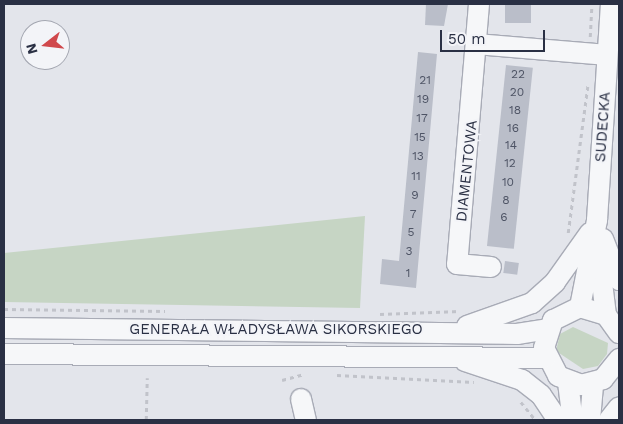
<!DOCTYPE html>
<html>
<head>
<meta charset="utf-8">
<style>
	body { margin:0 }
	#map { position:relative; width:623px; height:424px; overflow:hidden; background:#e3e5eb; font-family:"Work Sans",sans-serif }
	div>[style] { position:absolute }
	.green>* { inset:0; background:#c6d5c4 }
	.building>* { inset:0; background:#babec9; transform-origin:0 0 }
	.path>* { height:2.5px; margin-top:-1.25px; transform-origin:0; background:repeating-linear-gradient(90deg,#c1c3ca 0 4px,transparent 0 8px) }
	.roads { filter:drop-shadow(1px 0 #a8abb6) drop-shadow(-1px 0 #a8abb6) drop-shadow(0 1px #a8abb6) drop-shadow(0 -1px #a8abb6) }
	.minor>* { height:20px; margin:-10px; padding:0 10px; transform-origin:10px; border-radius:10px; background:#f6f7f9 }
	span { translate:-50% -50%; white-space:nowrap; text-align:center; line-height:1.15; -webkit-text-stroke:4px #f3f4f8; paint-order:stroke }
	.number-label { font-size:12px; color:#4e5465 }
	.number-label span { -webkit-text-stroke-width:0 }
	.street-label { font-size:15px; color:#2a3044 }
	.frame { position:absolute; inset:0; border:5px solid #2a3044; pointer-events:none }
	.north { position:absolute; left:20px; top:20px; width:50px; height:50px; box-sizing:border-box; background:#f3f4f8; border:1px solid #a3a6b0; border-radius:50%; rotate:254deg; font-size:14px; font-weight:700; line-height:20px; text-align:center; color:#2a3044 }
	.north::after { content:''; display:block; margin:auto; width:18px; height:22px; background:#d0484c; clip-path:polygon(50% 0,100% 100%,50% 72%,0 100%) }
	.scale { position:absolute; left:440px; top:30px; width:105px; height:22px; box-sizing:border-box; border:2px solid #2a3044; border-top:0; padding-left:6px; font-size:15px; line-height:18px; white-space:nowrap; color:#2a3044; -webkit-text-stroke:4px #f3f4f8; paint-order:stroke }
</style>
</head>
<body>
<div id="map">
	<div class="green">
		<div style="clip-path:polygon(365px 216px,360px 308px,4px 302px,4px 253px)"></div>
		<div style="clip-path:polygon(573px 327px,608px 343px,607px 354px,598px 366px,583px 369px,556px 351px,560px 334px)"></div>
	</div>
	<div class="building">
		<div style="clip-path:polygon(426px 4px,448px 4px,444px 26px,425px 25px)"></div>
		<div style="left:505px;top:4px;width:26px;height:19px"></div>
		<div style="clip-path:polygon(418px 52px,437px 54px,416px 288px,380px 284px,382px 259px,399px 261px)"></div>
		<div style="left:506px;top:65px;width:27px;height:182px;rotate:6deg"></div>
		<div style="left:505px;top:261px;width:14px;height:12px;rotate:8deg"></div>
	</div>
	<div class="path">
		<div style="left:590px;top:37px;width:33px;rotate:-87deg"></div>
		<div style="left:568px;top:233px;width:151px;rotate:-82.4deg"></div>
		<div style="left:4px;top:309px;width:161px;rotate:0.7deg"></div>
		<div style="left:380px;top:314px;width:80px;rotate:-2.1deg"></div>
		<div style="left:337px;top:375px;width:137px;rotate:2.9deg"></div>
		<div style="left:282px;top:380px;width:23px;rotate:-15deg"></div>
		<div style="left:521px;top:402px;width:22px;rotate:51deg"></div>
		<div style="left:146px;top:420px;width:42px;rotate:-88.6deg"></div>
	</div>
	<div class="roads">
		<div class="minor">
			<div style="left:479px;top:4px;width:261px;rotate:94.8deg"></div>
			<div style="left:457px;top:264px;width:34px;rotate:5deg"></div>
			<div style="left:477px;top:44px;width:130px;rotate:4.8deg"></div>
			<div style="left:603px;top:239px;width:44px;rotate:68.7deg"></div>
			<div style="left:598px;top:250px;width:65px;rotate:83deg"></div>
			<div style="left:580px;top:307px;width:89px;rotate:-78.9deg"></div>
			<div style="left:597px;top:220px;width:216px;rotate:-86.3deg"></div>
			<div style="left:467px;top:326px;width:69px;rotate:-19.5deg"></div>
			<div style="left:532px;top:303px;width:31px;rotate:-42deg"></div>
			<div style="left:555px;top:282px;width:60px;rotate:-54.5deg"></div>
			<div style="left:4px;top:328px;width:513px;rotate:0.67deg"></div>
			<div style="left:517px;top:334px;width:31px;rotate:-9deg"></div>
			<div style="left:619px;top:333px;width:22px;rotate:-126deg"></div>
			<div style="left:606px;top:315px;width:27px;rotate:-163deg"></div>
			<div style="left:580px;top:307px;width:30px;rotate:154deg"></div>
			<div style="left:553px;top:320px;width:29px;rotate:108deg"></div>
			<div style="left:544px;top:348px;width:31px;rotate:63deg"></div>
			<div style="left:558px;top:376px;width:25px;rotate:21deg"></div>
			<div style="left:581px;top:385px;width:23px;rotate:-15deg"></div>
			<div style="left:603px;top:379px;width:26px;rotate:-51deg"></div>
			<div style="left:4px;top:354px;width:542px;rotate:0.42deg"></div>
			<div style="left:465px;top:361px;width:60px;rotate:18.4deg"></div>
			<div style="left:522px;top:380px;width:24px;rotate:38deg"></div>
			<div style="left:541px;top:395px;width:30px;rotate:56deg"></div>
			<div style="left:568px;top:382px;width:38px;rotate:83deg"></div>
			<div style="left:301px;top:399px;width:22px;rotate:77deg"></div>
			<div style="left:590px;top:420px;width:37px;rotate:-85deg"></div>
			<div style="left:609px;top:420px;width:16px;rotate:-52deg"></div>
		</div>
	</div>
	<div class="number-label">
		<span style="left:518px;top:75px">22</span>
		<span style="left:425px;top:81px">21</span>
		<span style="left:517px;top:93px">20</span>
		<span style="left:423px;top:100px">19</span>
		<span style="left:515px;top:111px">18</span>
		<span style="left:422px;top:119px">17</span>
		<span style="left:513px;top:129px">16</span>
		<span style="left:420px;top:138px">15</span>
		<span style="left:511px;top:146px">14</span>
		<span style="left:418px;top:157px">13</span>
		<span style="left:510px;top:164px">12</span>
		<span style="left:416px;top:177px">11</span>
		<span style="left:508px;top:183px">10</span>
		<span style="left:415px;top:196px">9</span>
		<span style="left:506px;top:201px">8</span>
		<span style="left:413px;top:215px">7</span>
		<span style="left:504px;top:218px">6</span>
		<span style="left:411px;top:233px">5</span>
		<span style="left:409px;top:252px">3</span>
		<span style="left:408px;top:274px">1</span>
	</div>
	<div class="street-label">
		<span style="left:603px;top:127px;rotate:-86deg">SUDECKA</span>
		<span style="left:467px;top:171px;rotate:-84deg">DIAMENTOWA</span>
		<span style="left:276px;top:330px">GENERAŁA WŁADYSŁAWA SIKORSKIEGO</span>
	</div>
	<div class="frame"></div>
	<div class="north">N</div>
	<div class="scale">50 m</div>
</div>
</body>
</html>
